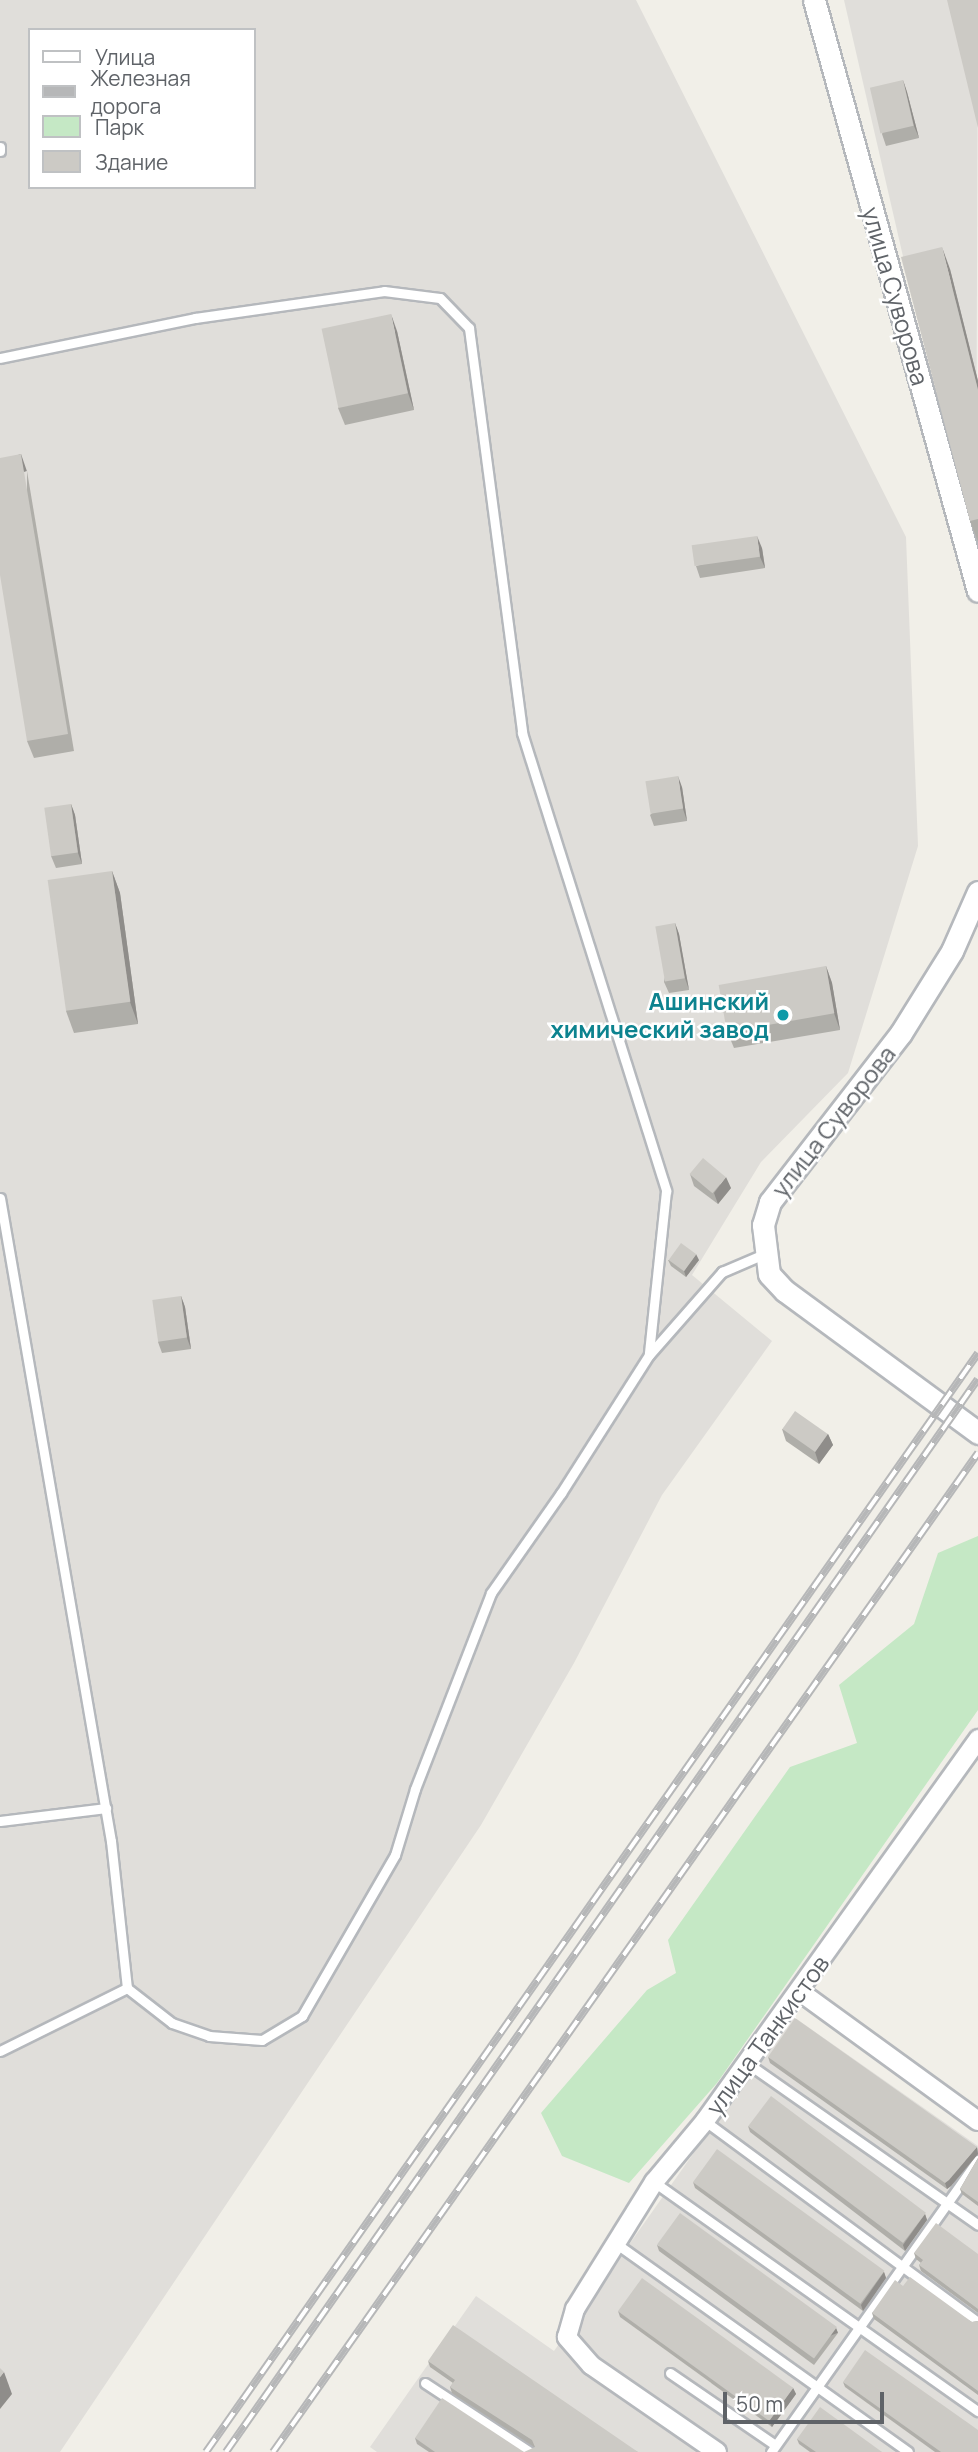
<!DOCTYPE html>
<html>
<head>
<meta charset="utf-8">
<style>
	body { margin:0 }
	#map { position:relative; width:978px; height:2452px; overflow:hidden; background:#f1efe8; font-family:Manrope,sans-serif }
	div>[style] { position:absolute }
	.industrial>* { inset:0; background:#e0deda }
	.green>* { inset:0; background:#c5e8c5 }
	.roads { filter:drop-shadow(2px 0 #b5b8bc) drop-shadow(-2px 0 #b5b8bc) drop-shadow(0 2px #b5b8bc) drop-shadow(0 -2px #b5b8bc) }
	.service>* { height:9px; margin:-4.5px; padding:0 4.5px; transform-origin:4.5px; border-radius:4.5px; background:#fff }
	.minor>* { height:18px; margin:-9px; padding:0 9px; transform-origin:9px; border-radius:9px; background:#fff }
	.tertiary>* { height:21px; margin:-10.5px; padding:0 10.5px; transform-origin:10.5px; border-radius:10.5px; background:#fff }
	.rail>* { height:8px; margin-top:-4px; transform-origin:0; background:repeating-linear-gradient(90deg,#fff 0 16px,#b6b7b8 0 32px); box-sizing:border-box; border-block:2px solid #b6b7b8 }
	.wall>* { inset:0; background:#afaea9 }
	.shaded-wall>* { inset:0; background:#8f8d8a; transform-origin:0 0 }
	.building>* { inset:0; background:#cccac5; transform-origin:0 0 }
	.dots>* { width:19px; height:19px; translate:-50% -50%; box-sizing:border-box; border:4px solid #fff; border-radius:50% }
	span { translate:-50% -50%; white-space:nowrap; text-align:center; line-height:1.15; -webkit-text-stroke:5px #fff; paint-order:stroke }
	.street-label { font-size:24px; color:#5f6368 }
	.culture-label { font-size:24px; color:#0d838f; font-weight:700 }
	.right { translate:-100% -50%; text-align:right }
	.legend { position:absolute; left:28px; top:28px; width:228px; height:161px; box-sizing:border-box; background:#fff; border:2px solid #bfc1c3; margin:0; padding:9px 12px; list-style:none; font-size:21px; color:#5f6368 }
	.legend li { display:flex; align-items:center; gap:14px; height:35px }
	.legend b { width:35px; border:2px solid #bfc1c3 }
	.scale { position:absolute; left:723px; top:2392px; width:161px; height:32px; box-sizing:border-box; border:4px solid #5f6368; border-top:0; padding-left:9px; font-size:21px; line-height:24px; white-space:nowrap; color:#5f6368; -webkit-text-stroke:5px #fff; paint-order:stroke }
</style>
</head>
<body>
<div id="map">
	<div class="industrial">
		<div style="clip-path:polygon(evenodd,0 0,636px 0,906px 537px,918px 846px,848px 1073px,761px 1162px,692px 1275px,772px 1341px,662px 1495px,574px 1663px,481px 1825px,60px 2452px,0 2452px,0 0,30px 30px,254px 30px,254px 187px,30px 187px,30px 30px)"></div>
		<div style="clip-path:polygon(844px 0,978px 0,976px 544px,905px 265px)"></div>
		<div style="clip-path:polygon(791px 2015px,978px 2146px,978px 2452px,377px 2452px,370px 2447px,476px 2296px,554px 2351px)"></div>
	</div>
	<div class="green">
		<div style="clip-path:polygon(978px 1536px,978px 1710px,717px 2083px,629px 2183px,562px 2156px,541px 2113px,647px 1990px,676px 1973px,668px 1940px,790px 1767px,857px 1743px,839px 1685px,914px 1624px,938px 1553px)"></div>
	</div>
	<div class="roads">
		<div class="service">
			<div style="left:0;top:147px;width:4px;rotate:90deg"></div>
			<div style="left:0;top:358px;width:199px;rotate:-11.6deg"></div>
			<div style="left:195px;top:318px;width:191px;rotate:-8.1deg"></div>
			<div style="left:384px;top:291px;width:56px;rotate:7.1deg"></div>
			<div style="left:440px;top:298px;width:42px;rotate:46deg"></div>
			<div style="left:469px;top:328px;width:408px;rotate:82.5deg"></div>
			<div style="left:522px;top:733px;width:480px;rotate:72.5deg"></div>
			<div style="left:666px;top:1191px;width:163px;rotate:96deg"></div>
			<div style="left:0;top:1198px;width:653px;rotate:80.21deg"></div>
			<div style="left:111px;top:1841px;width:148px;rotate:83.8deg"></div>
			<div style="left:127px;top:1988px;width:57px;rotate:37.9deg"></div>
			<div style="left:172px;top:2023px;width:39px;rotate:19deg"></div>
			<div style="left:209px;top:2036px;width:53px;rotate:4.3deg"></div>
			<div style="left:262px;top:2040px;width:47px;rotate:-31deg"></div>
			<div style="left:302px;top:2016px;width:186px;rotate:-60deg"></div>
			<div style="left:395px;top:1855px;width:69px;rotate:-73.1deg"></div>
			<div style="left:415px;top:1789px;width:210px;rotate:-68.8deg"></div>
			<div style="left:491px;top:1593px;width:122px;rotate:-55deg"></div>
			<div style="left:561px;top:1493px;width:164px;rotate:-57.5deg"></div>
			<div style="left:649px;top:1355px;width:111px;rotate:-48.7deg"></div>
			<div style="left:722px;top:1272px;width:46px;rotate:-23.2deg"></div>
			<div style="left:0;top:1821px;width:107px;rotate:-7deg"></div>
			<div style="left:0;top:2051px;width:142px;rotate:-26.4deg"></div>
			<div style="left:747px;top:2063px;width:282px;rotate:35deg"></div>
			<div style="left:705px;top:2121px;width:339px;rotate:36.4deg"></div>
			<div style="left:654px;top:2182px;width:397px;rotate:35.3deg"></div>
			<div style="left:614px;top:2242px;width:361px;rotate:35.5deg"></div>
			<div style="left:670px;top:2373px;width:127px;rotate:34.4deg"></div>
			<div style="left:425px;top:2383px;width:126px;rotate:33.3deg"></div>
			<div style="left:771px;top:2452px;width:358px;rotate:-54.7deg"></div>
		</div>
		<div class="minor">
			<div style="left:799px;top:1991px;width:221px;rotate:36deg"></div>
			<div style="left:717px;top:2452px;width:153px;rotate:-145.4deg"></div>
			<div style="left:591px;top:2365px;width:37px;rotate:-131deg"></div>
			<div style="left:567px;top:2337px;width:29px;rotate:-74deg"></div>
			<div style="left:575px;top:2309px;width:150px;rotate:-58.1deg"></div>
			<div style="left:654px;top:2182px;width:80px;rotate:-50.1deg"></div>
			<div style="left:705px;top:2121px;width:470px;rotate:-54.4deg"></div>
		</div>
		<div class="tertiary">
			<div style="left:814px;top:0;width:613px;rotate:74.49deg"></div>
			<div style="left:978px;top:892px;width:64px;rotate:113.8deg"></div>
			<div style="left:952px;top:951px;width:97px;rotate:121.9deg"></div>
			<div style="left:901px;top:1033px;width:214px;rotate:127.8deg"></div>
			<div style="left:770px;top:1202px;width:24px;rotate:107deg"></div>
			<div style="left:763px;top:1225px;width:49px;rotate:83deg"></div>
			<div style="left:769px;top:1274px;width:23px;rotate:47deg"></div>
			<div style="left:785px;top:1291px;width:240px;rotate:36.3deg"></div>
		</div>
	</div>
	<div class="rail">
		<div style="left:206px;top:2452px;width:1343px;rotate:-54.91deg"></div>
		<div style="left:226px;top:2452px;width:1310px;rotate:-54.98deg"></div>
		<div style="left:273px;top:2452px;width:1223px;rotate:-54.79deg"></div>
	</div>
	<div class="wall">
		<div style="clip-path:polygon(903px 80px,907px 92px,919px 138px,886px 146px,882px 134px)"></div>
		<div style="clip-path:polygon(950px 269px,978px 381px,978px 542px,970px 521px)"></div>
		<div style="clip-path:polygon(397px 331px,414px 410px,345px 425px,338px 408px)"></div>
		<div style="clip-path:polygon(27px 471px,74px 751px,34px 758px,27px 741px)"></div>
		<div style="clip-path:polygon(762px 548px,765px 568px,700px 578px,696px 566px)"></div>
		<div style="clip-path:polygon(682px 787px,687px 821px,654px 826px,650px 815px)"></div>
		<div style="clip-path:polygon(71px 804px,75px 815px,82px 864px,56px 868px,51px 856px)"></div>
		<div style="clip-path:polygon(112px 871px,120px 893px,138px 1024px,74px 1033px,66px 1011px)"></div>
		<div style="clip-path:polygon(675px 923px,679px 934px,689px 990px,669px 993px,664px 982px)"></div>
		<div style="clip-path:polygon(826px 966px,832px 983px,840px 1030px,734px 1048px,727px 1031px)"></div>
		<div style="clip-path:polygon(690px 1174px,731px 1188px,718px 1204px,694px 1186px)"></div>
		<div style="clip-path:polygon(668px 1260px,699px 1260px,686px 1277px,671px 1266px)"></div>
		<div style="clip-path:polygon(181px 1296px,185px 1307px,191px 1349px,162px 1353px,158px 1342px)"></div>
		<div style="clip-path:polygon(782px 1429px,828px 1434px,833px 1445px,819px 1464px,786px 1441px)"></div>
		<div style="clip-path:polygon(768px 2057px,977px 2147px,978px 2154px,951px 2186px,947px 2189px,770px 2063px)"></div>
		<div style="clip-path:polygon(748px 2126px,925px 2214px,927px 2220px,905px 2251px,750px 2132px)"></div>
		<div style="clip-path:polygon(978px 2158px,978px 2206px,962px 2194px,960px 2189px)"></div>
		<div style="clip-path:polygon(693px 2182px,884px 2272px,886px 2278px,863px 2311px,695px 2188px)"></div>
		<div style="clip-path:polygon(657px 2245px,836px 2328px,838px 2333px,814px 2365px,659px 2251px)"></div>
		<div style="clip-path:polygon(914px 2253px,978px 2254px,978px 2313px,921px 2271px,919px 2265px,921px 2263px,916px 2259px)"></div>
		<div style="clip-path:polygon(903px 2286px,972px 2322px,978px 2321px,978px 2395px,874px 2319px,872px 2313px)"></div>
		<div style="clip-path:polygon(618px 2311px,793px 2388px,796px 2394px,772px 2427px,620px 2317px)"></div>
		<div style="clip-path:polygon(428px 2361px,638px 2452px,534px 2447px,452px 2393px,450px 2387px,453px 2383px,430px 2367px)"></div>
		<div style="clip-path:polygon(843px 2382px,978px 2452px,935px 2452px,845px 2387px)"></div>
		<div style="clip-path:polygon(415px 2438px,524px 2452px,429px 2452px,417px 2444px)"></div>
		<div style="clip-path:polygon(797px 2439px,882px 2452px,810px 2452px,799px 2444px)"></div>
	</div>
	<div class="shaded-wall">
		<div style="clip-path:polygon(903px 80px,907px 92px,919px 138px,914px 126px)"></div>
		<div style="clip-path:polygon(942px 247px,950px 269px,978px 381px,978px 390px)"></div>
		<div style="clip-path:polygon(391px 314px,397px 331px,414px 410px,408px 393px)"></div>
		<div style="left:21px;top:454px;width:18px;height:284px;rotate:71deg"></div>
		<div style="clip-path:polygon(757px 536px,762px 548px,765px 568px,760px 557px)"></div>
		<div style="clip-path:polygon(678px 776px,682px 787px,687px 821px,683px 809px)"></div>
		<div style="clip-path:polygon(71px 804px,75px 815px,82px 864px,78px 853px)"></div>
		<div style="clip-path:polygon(112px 871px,120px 893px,138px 1024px,130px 1002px)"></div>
		<div style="clip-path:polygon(675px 923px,679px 934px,689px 990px,685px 978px)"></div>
		<div style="clip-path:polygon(826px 966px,832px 983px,840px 1030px,834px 1013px)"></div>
		<div style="clip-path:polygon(726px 1177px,731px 1188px,718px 1204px,714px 1193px)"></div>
		<div style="clip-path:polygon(696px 1254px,699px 1260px,686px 1277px,684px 1271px)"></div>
		<div style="clip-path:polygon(181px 1296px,185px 1307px,191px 1349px,187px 1338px)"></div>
		<div style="clip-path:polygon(828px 1434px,833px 1445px,819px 1464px,815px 1452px)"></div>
		<div style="clip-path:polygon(977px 2147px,978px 2154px,951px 2186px,947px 2189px,945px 2183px)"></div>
		<div style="clip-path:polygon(925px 2214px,927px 2220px,905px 2251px,903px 2245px)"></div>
		<div style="clip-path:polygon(884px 2272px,886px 2278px,863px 2311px,861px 2305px)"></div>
		<div style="left:836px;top:2328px;width:5px;height:40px;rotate:68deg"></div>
		<div style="clip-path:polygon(4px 2372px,12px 2394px,0 2409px,0 2377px)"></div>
		<div style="clip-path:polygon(793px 2388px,796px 2394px,772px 2427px,769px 2421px)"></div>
	</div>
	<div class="building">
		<div style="clip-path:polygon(947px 0,978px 0,978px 128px)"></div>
		<div style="left:903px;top:80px;width:47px;height:34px;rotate:77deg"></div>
		<div style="clip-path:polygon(942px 247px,978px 390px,978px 519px,970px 521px,901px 257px)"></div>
		<div style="left:391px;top:314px;width:81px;height:71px;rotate:78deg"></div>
		<div style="clip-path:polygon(21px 454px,68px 734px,27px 741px,0 575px,0 458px)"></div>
		<div style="left:757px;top:536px;width:21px;height:66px;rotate:82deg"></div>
		<div style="left:678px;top:776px;width:33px;height:33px;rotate:81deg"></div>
		<div style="left:71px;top:804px;width:49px;height:27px;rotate:82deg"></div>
		<div style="left:112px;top:871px;width:132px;height:65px;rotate:82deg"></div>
		<div style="left:675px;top:923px;width:56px;height:20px;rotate:80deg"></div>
		<div style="left:826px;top:966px;width:48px;height:109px;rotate:80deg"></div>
		<div style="left:703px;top:1158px;width:30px;height:21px;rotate:40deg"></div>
		<div style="left:681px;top:1243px;width:19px;height:21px;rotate:36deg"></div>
		<div style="left:181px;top:1296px;width:42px;height:29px;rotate:82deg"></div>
		<div style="left:795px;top:1411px;width:40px;height:22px;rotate:35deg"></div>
		<div style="clip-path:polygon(795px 2018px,977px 2147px,949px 2180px,945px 2183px,768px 2057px)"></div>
		<div style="left:771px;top:2096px;width:194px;height:38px;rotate:37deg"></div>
		<div style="left:717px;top:2149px;width:207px;height:41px;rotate:36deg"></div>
		<div style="clip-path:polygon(978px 2158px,978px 2202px,960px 2189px)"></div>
		<div style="left:680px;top:2213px;width:194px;height:39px;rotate:36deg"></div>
		<div style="clip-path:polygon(936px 2223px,978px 2254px,978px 2309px,919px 2265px,923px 2260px,914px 2253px)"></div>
		<div style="clip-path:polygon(910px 2277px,972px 2322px,978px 2321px,978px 2391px,872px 2313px,895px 2280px,903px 2286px)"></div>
		<div style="left:642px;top:2278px;width:187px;height:41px;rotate:36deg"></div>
		<div style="clip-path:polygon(453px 2325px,638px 2452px,524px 2452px,535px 2447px,532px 2440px,450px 2387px,455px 2380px,428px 2361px)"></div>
		<div style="clip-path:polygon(865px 2350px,978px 2430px,978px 2452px,941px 2452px,843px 2382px)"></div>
		<div style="clip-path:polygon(0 2368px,4px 2372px,0 2377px)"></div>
		<div style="clip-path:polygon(442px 2398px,524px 2452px,435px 2452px,415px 2438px)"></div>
		<div style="clip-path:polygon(820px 2407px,882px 2452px,816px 2452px,797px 2439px)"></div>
	</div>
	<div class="dots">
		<div style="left:783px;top:1015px;background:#0f9aa8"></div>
	</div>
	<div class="street-label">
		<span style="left:896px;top:296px;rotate:74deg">улица Суворова</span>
		<span style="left:833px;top:1121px;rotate:-52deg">улица Суворова</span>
		<span style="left:767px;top:2035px;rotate:-54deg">улица Танкистов</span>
	</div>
	<div class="culture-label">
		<span class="right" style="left:769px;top:1015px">Ашинский<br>химический завод</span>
	</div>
	<ul class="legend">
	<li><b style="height:9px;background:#fff"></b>Улица</li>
	<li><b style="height:9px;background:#b6b7b8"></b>Железная дорога</li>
	<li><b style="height:19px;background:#c5e8c5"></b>Парк</li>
	<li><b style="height:19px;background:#cccac5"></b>Здание</li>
	</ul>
	<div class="scale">50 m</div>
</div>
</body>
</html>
